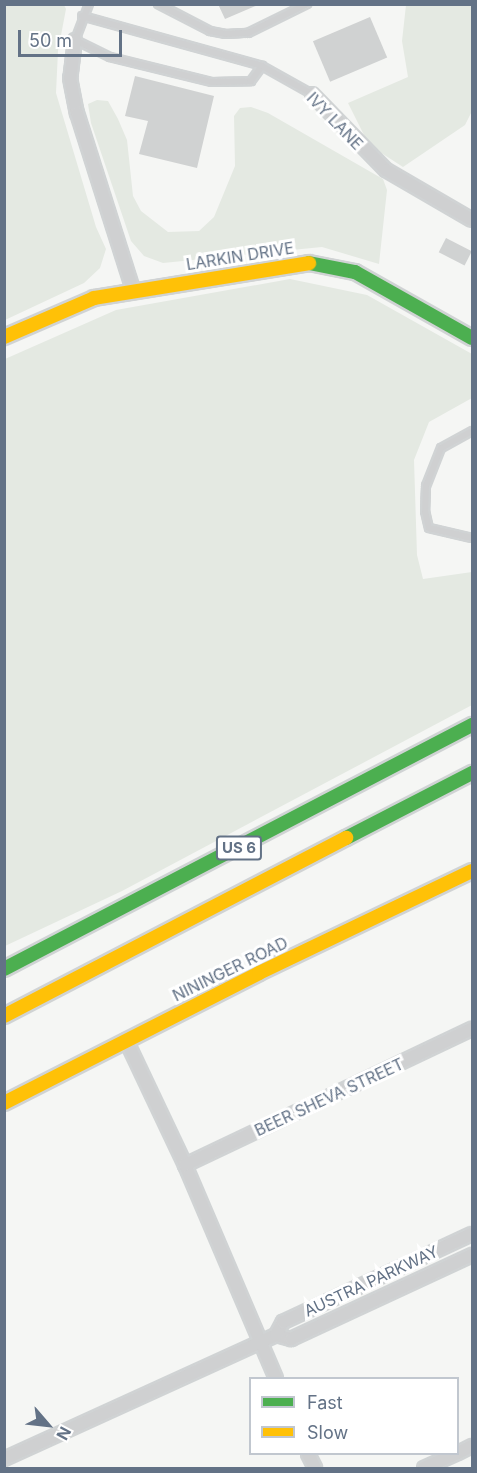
<!DOCTYPE html>
<html>
<head>
<meta charset="utf-8">
<style>
	body { margin:0 }
	#map { position:relative; width:477px; height:1473px; overflow:hidden; background:#f5f6f4; font-family:Inter,sans-serif }
	div>[style] { position:absolute }
	.green>* { inset:0; background:#e4e9e2 }
	.building>* { inset:0; background:#d0d2d2; transform-origin:0 0 }
	.roads { filter:drop-shadow(2px 0 #d0d3d4) drop-shadow(-2px 0 #d0d3d4) drop-shadow(0 2px #d0d3d4) drop-shadow(0 -2px #d0d3d4) }
	.lane>* { height:6px; margin:-3px; padding:0 3px; transform-origin:3px; border-radius:3px; background:#cfd0d1 }
	.street>* { height:12px; margin:-6px; padding:0 6px; transform-origin:6px; border-radius:6px; background:#cfd0d1 }
	.fast>* { height:14px; margin:-7px; padding:0 7px; transform-origin:7px; border-radius:7px; background:#4caf50 }
	.slow>* { height:14px; margin:-7px; padding:0 7px; transform-origin:7px; border-radius:7px; background:#ffc107 }
	span { translate:-50% -50%; white-space:nowrap; text-align:center; line-height:1.15; -webkit-text-stroke:6px #fff; paint-order:stroke }
	.shield-label span { padding:2px 4px; background:#fff; border:2px solid; border-radius:4px; -webkit-text-stroke-width:0 }
	.shield-label { font-size:15px; color:#637286; font-weight:700 }
	.street-label { font-size:16px; color:#637286 }
	.frame { position:absolute; inset:0; border:6px solid #637286; pointer-events:none }
	.legend { position:absolute; left:249px; top:1377px; width:210px; height:78px; box-sizing:border-box; background:#fff; border:2px solid #c1c7cf; margin:0; padding:8px 10px; list-style:none; font-size:18px; color:#637286 }
	.legend li { display:flex; align-items:center; gap:12px; height:30px }
	.legend b { width:30px; border:2px solid #c1c7cf }
	.north { position:absolute; left:18px; top:1395px; width:60px; height:60px; -webkit-text-stroke:4px #fff; paint-order:stroke; rotate:118deg; font-size:16px; font-weight:700; line-height:24px; text-align:center; color:#637286 }
	.north::after { content:''; display:block; margin:auto; width:21px; height:27px; background:#637286; clip-path:polygon(50% 0,100% 100%,50% 72%,0 100%) }
	.scale { position:absolute; left:18px; top:30px; width:104px; height:27px; box-sizing:border-box; border:3px solid #637286; border-top:0; padding-left:8px; font-size:18px; line-height:21px; white-space:nowrap; color:#637286; -webkit-text-stroke:4px #fff; paint-order:stroke }
</style>
</head>
<body>
<div id="map">
	<div class="green">
		<div style="clip-path:polygon(4px 5px,64px 5px,66px 9px,58px 51px,56px 93px,96px 227px,106px 249px,100px 268px,84px 283px,5px 320px)"></div>
		<div style="clip-path:polygon(406px 5px,472px 5px,472px 111px,465px 125px,403px 167px,369px 145px,348px 103px,408px 77px,402px 41px)"></div>
		<div style="clip-path:polygon(97px 100px,108px 101px,118px 119px,127px 140px,133px 196px,141px 211px,168px 232px,199px 231px,214px 217px,235px 166px,234px 116px,240px 108px,251px 107px,268px 113px,383px 179px,387px 190px,379px 264px,322px 247px,163px 263px,144px 256px,131px 241px,91px 123px,88px 104px)"></div>
		<div style="clip-path:polygon(290px 279px,367px 295px,472px 354px,472px 398px,429px 422px,414px 460px,417px 555px,423px 579px,472px 572px,472px 705px,122px 891px,5px 946px,5px 359px,116px 310px)"></div>
	</div>
	<div class="building">
		<div style="clip-path:polygon(218px 4px,258px 4px,258px 5px,225px 19px)"></div>
		<div style="left:370px;top:17px;width:44px;height:62px;rotate:67deg"></div>
		<div style="clip-path:polygon(135px 76px,214px 96px,197px 168px,139px 154px,148px 121px,125px 116px)"></div>
		<div style="left:446px;top:238px;width:29px;height:16px;rotate:27deg"></div>
	</div>
	<div class="roads">
		<div class="lane">
			<div style="left:89px;top:4px;width:39px;rotate:111deg"></div>
			<div style="left:75px;top:40px;width:39px;rotate:26deg"></div>
			<div style="left:110px;top:57px;width:105px;rotate:13.8deg"></div>
			<div style="left:212px;top:82px;width:39px;rotate:-1deg"></div>
			<div style="left:251px;top:81px;width:19px;rotate:-54deg"></div>
			<div style="left:158px;top:4px;width:59px;rotate:27.4deg"></div>
			<div style="left:210px;top:31px;width:16px;rotate:11deg"></div>
			<div style="left:226px;top:34px;width:22px;rotate:-3deg"></div>
			<div style="left:248px;top:33px;width:66px;rotate:-26.2deg"></div>
			<div style="left:82px;top:16px;width:187px;rotate:15.5deg"></div>
			<div style="left:262px;top:66px;width:57px;rotate:29.2deg"></div>
			<div style="left:472px;top:431px;width:35px;rotate:151deg"></div>
			<div style="left:441px;top:448px;width:41px;rotate:111.5deg"></div>
			<div style="left:426px;top:486px;width:25px;rotate:92deg"></div>
			<div style="left:425px;top:511px;width:17px;rotate:77deg"></div>
			<div style="left:429px;top:528px;width:44px;rotate:13.1deg"></div>
		</div>
		<div class="street">
			<div style="left:75px;top:40px;width:38px;rotate:97deg"></div>
			<div style="left:70px;top:78px;width:36px;rotate:79deg"></div>
			<div style="left:77px;top:113px;width:186px;rotate:72.4deg"></div>
			<div style="left:312px;top:94px;width:106px;rotate:45.8deg"></div>
			<div style="left:386px;top:170px;width:99px;rotate:30.2deg"></div>
			<div style="left:126px;top:1040px;width:138px;rotate:64.7deg"></div>
			<div style="left:185px;top:1165px;width:232px;rotate:66.9deg"></div>
			<div style="left:185px;top:1165px;width:318px;rotate:-25.4deg"></div>
			<div style="left:276px;top:1335px;width:16px;rotate:15deg"></div>
			<div style="left:291px;top:1339px;width:200px;rotate:-24.9deg"></div>
			<div style="left:458px;top:1453px;width:16px;rotate:-27deg"></div>
			<div style="left:308px;top:1454px;width:16px;rotate:63deg"></div>
			<div style="left:4px;top:1459px;width:299px;rotate:-24.5deg"></div>
			<div style="left:276px;top:1335px;width:15px;rotate:-62deg"></div>
			<div style="left:283px;top:1322px;width:208px;rotate:-25deg"></div>
			<div style="left:424px;top:1468px;width:35px;rotate:-24deg"></div>
		</div>
		<div class="fast">
			<div style="left:309px;top:263px;width:47px;rotate:11.1deg"></div>
			<div style="left:355px;top:272px;width:134px;rotate:29.4deg"></div>
			<div style="left:346px;top:838px;width:142px;rotate:-27.3deg"></div>
			<div style="left:4px;top:969px;width:528px;rotate:-27.54deg"></div>
		</div>
		<div class="slow">
			<div style="left:4px;top:337px;width:98px;rotate:-23.4deg"></div>
			<div style="left:94px;top:298px;width:218px;rotate:-9.2deg"></div>
			<div style="left:4px;top:1016px;width:386px;rotate:-27.5deg"></div>
			<div style="left:4px;top:1103px;width:286px;rotate:-27deg"></div>
			<div style="left:259px;top:973px;width:236px;rotate:-25.6deg"></div>
		</div>
	</div>
	<div class="shield-label">
		<span style="left:239px;top:848px">US 6</span>
	</div>
	<div class="street-label">
		<span style="left:335px;top:121px;rotate:46deg">IVY LANE</span>
		<span style="left:240px;top:256px;rotate:-9deg">LARKIN DRIVE</span>
		<span style="left:230px;top:969px;rotate:-26deg">NININGER ROAD</span>
		<span style="left:329px;top:1097px;rotate:-25deg">BEER SHEVA STREET</span>
		<span style="left:371px;top:1281px;rotate:-25deg">AUSTRA PARKWAY</span>
	</div>
	<div class="frame"></div>
	<ul class="legend">
	<li><b style="height:8px;background:#4caf50"></b>Fast</li>
	<li><b style="height:8px;background:#ffc107"></b>Slow</li>
	</ul>
	<div class="north">N</div>
	<div class="scale">50 m</div>
</div>
</body>
</html>
